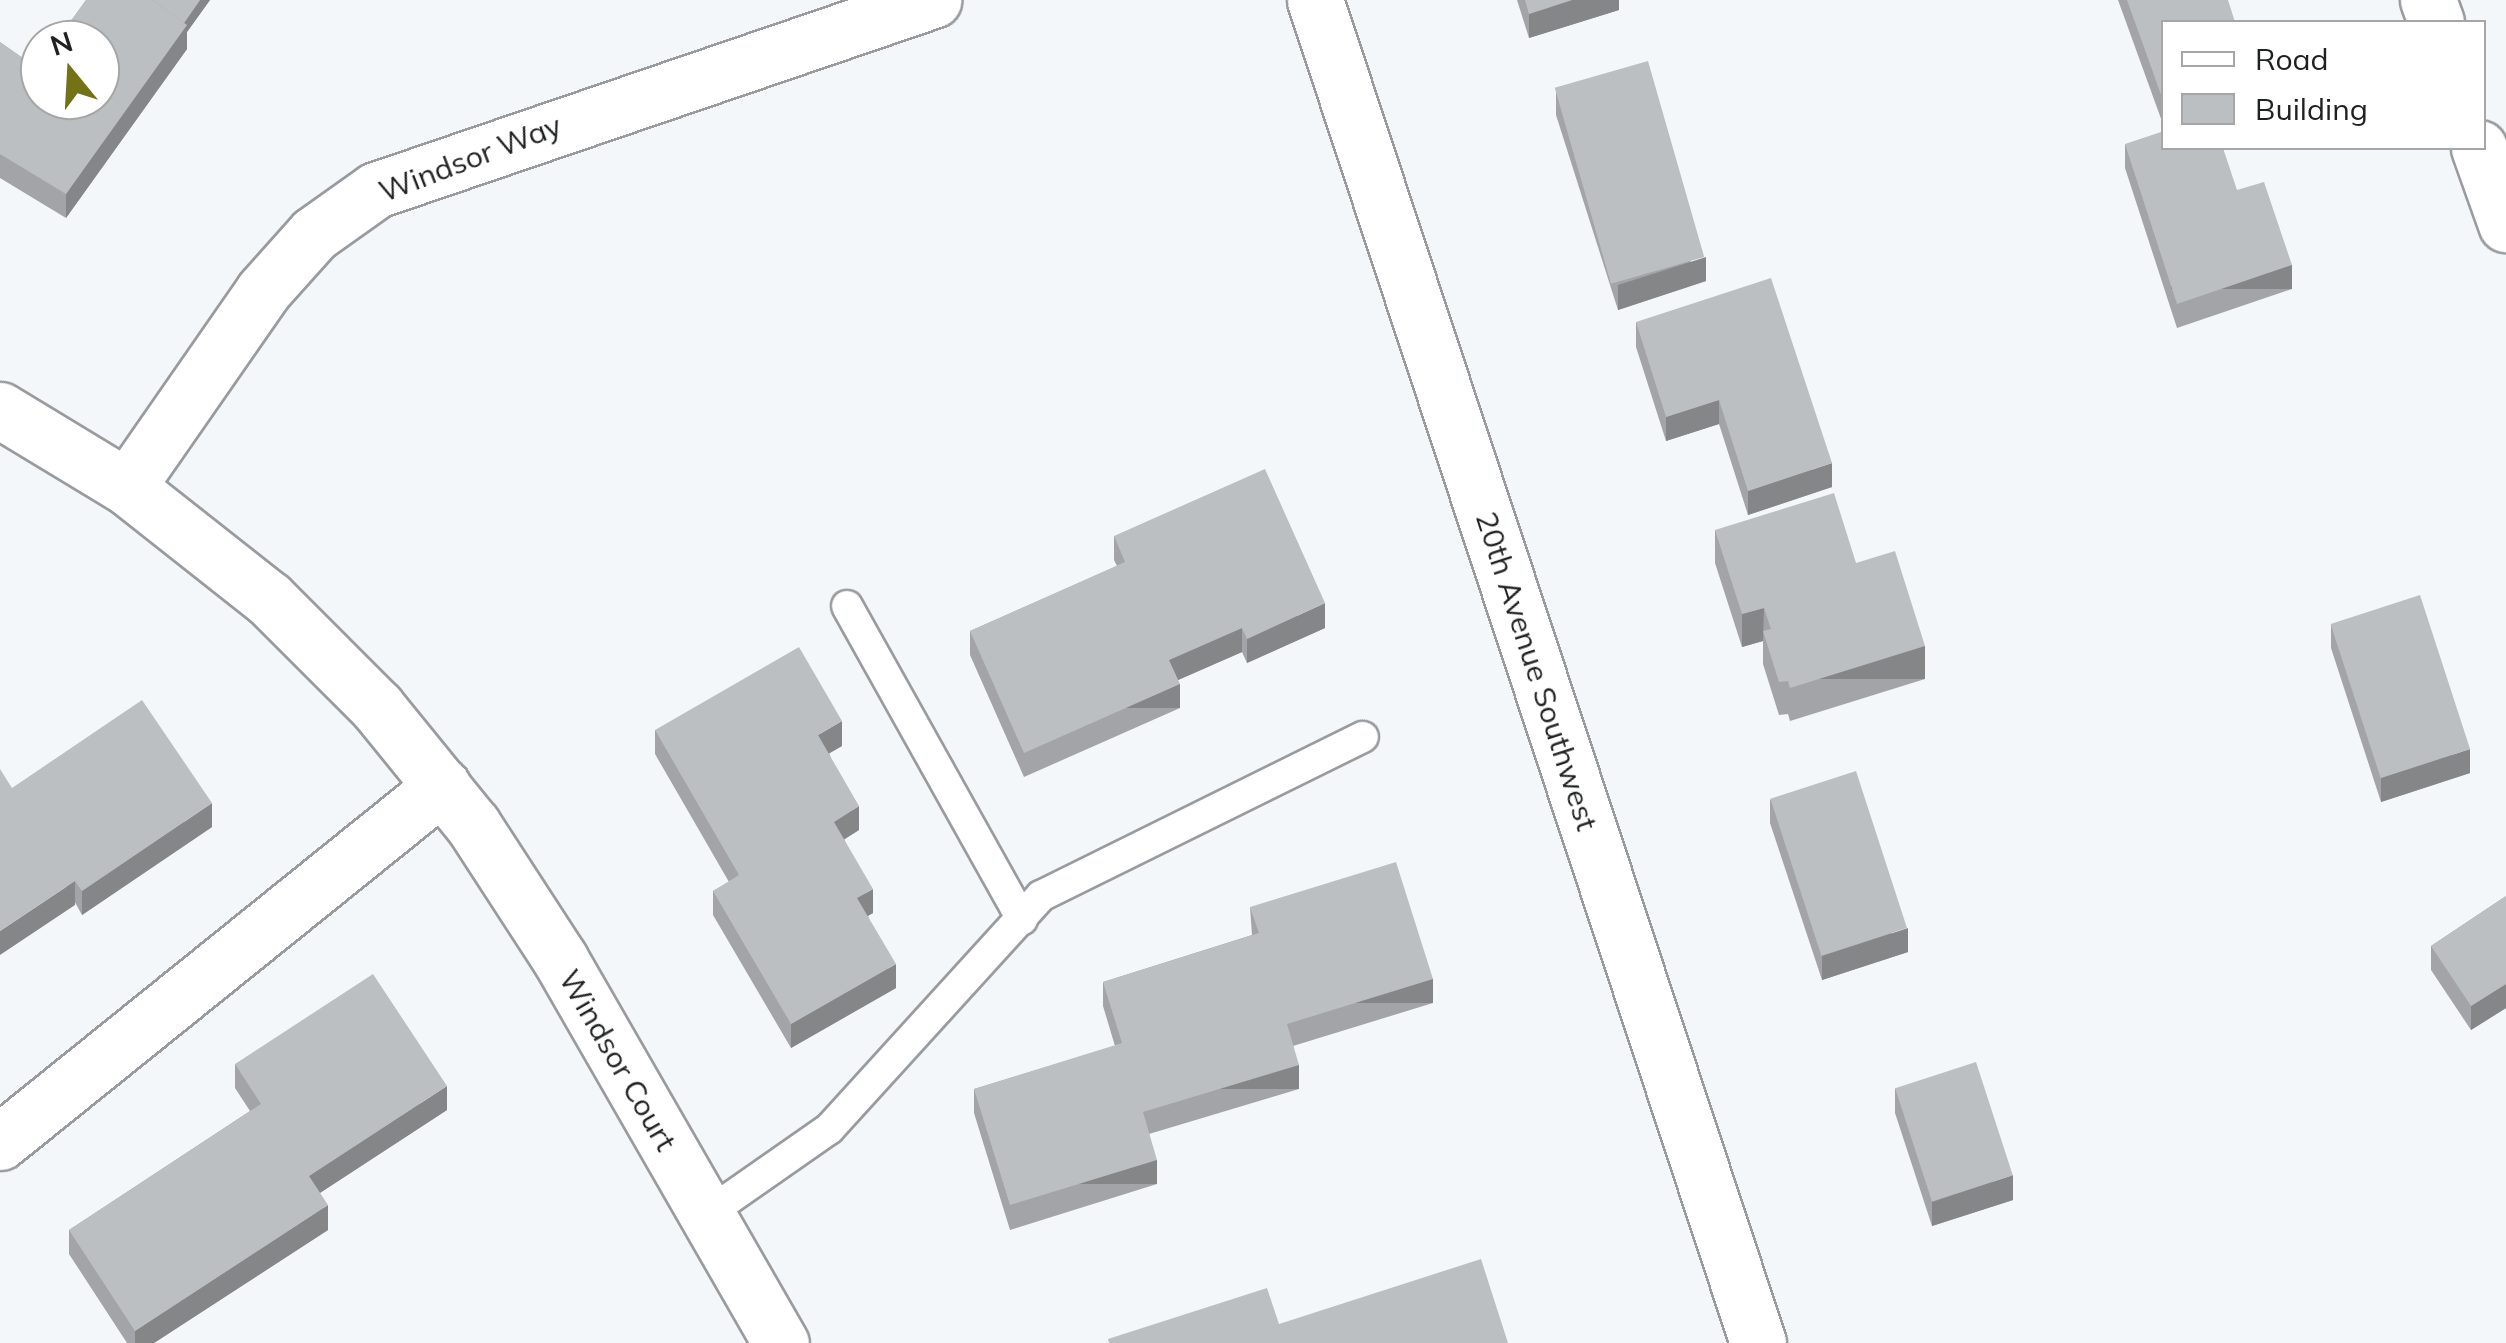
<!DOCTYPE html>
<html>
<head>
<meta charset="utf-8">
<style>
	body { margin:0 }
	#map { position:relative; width:2506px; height:1343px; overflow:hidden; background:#f4f7fa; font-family:Mulish,sans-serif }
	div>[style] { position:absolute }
	.roads { filter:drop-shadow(2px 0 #999b9e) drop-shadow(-2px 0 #999b9e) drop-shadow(0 2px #999b9e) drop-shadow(0 -2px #999b9e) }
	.lane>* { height:30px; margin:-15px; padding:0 15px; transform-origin:15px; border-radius:15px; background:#fff }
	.street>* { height:55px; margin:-27.5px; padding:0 27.5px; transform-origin:27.5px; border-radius:27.5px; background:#fff }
	.wall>* { inset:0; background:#a2a4a7 }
	.shaded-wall>* { inset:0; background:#848688; transform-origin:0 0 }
	.building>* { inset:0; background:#bcbfc2; transform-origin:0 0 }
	span { translate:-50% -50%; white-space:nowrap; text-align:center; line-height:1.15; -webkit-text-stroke:9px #fff; paint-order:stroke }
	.street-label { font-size:30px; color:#1f2021 }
	.legend { position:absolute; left:2161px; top:20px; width:325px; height:130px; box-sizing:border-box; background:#fff; border:2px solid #a5a6a6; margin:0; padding:12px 18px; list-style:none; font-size:30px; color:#1f2021 }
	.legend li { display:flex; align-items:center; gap:20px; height:50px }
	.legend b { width:50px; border:2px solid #a5a6a6 }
	.north { position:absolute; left:20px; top:20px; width:100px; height:100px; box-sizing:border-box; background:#fff; border:2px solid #a5a6a6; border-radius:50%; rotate:342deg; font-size:28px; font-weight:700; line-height:40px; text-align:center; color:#1f2021 }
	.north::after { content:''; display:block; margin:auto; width:35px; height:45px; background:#747216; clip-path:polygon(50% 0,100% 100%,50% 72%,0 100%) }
</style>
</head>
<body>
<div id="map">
	<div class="roads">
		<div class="lane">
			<div style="left:847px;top:606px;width:359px;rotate:60.8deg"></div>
			<div style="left:707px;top:1214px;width:149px;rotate:-34.9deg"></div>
			<div style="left:829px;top:1129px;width:315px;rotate:-47.7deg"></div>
			<div style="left:1041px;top:896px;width:359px;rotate:-26.3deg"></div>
		</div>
		<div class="street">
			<div style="left:1315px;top:0;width:1414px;rotate:71.74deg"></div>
			<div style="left:2428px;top:0;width:23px;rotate:70deg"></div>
			<div style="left:2479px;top:148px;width:81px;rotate:70.4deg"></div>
			<div style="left:0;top:410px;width:149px;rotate:31.2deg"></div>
			<div style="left:127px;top:487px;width:181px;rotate:38.3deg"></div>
			<div style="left:269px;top:599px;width:153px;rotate:45deg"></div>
			<div style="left:377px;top:707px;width:152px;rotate:50.9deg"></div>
			<div style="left:473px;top:825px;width:160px;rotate:57deg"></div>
			<div style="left:560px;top:959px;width:443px;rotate:60.1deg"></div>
			<div style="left:127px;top:487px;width:239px;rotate:-55.2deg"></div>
			<div style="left:263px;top:291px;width:76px;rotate:-48.2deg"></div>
			<div style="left:314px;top:234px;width:76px;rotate:-35.4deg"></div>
			<div style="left:376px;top:190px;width:589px;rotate:-18.84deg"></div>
			<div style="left:0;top:1142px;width:568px;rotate:-38.85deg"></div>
		</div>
	</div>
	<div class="wall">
		<div style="clip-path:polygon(86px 0,210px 0,187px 32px,187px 49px,66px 218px,0 178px,0 42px,37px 68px)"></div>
		<div style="clip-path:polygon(1517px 0,1619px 0,1619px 10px,1529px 38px)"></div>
		<div style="clip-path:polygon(2118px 0,2228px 0,2164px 22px,2164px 127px)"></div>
		<div style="clip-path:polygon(1556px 91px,1706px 281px,1618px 310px,1556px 115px)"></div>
		<div style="clip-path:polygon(2125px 144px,2237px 190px,2292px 289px,2177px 328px,2125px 168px)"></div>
		<div style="clip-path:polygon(1636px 322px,1832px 487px,1748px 515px,1719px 424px,1666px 441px,1636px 347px)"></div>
		<div style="clip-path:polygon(1715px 530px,1856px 563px,1925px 679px,1790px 721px,1788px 714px,1779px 715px,1763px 664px,1763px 641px,1742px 647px,1715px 563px)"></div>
		<div style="clip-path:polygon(1114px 536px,1325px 628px,1247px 663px,1242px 652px,1178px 680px,1180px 708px,1024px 777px,970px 655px,970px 631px,1117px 566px,1114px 560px)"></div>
		<div style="clip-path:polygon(2331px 624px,2470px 773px,2381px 802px,2331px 648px)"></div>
		<div style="clip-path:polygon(655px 730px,842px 746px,829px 753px,859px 830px,844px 839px,873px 913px,868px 916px,896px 988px,791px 1048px,713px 915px,713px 891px,729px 882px,655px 754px)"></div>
		<div style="clip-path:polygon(12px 788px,212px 827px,82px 915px)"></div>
		<div style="clip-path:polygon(1770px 799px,1908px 952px,1822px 980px,1770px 823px)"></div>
		<div style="clip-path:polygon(2506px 896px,2506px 1008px,2471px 1030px,2431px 970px,2431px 946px)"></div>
		<div style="clip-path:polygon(1250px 907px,1433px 1003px,1293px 1046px,1299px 1089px,1149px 1134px,1157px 1184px,1010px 1230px,974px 1113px,974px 1089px,1115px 1046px,1103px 1006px,1103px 982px,1252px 935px)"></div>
		<div style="clip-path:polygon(235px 1064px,447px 1110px,320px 1193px,328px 1230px,154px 1343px,127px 1343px,69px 1254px,69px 1230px,250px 1111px,235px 1088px)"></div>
		<div style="clip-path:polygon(1895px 1088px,2013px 1200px,1932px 1226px,1895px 1113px)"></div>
	</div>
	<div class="shaded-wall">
		<div style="clip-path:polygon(200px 0,210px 0,187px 32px,187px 49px,66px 218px,66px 194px)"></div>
		<div style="clip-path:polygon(1572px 0,1619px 0,1619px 10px,1529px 38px,1529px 14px)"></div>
		<div style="clip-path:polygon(1706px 257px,1706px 281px,1618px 310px,1618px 285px)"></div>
		<div style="left:2292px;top:265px;width:24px;height:121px;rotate:90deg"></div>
		<div style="clip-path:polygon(1719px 400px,1719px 424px,1666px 441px,1666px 417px)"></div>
		<div style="clip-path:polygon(1832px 463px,1832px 487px,1748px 515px,1748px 491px)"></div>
		<div style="clip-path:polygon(1325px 603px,1325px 628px,1247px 663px,1247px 639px)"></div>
		<div style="clip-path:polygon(1764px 608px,1763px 641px,1742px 647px,1742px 614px)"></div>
		<div style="clip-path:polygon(1242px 628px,1242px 652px,1169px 684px,1169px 660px)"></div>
		<div style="left:1925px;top:646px;width:33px;height:141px;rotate:90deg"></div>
		<div style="left:1180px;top:684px;width:24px;height:171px;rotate:90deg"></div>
		<div style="clip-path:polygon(842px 721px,842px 746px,818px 760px,818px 735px)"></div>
		<div style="clip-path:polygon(2470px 749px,2470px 773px,2381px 802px,2381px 778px)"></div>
		<div style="clip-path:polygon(212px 803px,212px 827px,82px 915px,82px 891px)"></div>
		<div style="clip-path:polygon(859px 806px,859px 830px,834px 846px,834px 822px)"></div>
		<div style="clip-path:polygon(75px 881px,75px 905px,0 955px,0 931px)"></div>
		<div style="clip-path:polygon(873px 889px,873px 913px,857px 922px,857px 898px)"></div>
		<div style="clip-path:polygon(1908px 928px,1908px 952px,1822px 980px,1822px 956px)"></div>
		<div style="clip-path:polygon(896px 964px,896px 988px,791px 1048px,791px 1024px)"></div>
		<div style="left:1433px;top:979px;width:24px;height:153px;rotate:90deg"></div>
		<div style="clip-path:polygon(2506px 984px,2506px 1008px,2471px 1030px,2471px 1006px)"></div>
		<div style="left:1299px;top:1065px;width:24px;height:163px;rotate:90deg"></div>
		<div style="clip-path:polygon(447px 1086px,447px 1110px,309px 1200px,309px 1176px)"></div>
		<div style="left:1157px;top:1160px;width:24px;height:154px;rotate:90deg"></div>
		<div style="clip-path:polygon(2013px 1175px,2013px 1200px,1932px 1226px,1932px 1202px)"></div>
		<div style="clip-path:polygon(328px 1205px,328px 1230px,154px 1343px,135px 1343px,135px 1331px)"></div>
	</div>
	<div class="building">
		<div style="clip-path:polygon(86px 0,152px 0,187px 25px,66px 194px,0 154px,0 42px,37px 68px,40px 64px,40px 100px,100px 100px,100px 40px,57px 40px)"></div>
		<div style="clip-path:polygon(152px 0,200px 0,184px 23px)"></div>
		<div style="clip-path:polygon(1525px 0,1572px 0,1529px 14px)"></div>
		<div style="clip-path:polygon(2127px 0,2228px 0,2235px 22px,2164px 22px,2164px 103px)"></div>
		<div style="left:1648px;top:61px;width:204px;height:97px;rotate:74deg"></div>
		<div style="clip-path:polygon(2164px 131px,2164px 148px,2223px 148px,2237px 190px,2264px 182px,2292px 265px,2177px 304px,2125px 144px)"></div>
		<div style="clip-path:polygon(1771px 278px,1832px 463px,1748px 491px,1719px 400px,1666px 417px,1636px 322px)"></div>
		<div style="clip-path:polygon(1265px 469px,1325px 603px,1247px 639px,1242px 628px,1169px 660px,1180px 684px,1024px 753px,970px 631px,1125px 562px,1114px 536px)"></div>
		<div style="clip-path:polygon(1834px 493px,1856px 563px,1895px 551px,1925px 646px,1790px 688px,1788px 681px,1779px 682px,1763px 631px,1771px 629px,1764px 608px,1742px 614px,1715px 530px)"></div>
		<div style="left:2420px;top:595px;width:162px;height:94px;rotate:72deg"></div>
		<div style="clip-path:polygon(799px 647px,842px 721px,818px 735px,859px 806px,834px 822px,873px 889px,857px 898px,896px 964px,791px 1024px,713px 891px,739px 875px,655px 730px)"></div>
		<div style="clip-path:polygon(142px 700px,212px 803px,82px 891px,75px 881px,0 931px,0 769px,12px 788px)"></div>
		<div style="left:1856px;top:771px;width:165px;height:90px;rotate:72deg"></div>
		<div style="clip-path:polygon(1396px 862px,1433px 979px,1287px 1024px,1299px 1065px,1143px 1112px,1157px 1160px,1010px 1205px,974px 1089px,1122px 1043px,1103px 982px,1259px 933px,1250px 907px)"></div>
		<div style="clip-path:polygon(2506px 896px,2506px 984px,2471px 1006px,2431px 946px)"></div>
		<div style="clip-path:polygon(373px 974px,447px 1086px,309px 1176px,328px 1205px,135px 1331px,69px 1230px,261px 1104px,235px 1064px)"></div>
		<div style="left:1976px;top:1062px;width:119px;height:85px;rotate:72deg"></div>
		<div style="clip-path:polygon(1481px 1259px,1508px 1343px,1109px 1343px,1108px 1339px,1267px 1288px,1279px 1324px)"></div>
	</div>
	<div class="street-label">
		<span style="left:470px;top:158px;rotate:-21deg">Windsor Way</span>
		<span style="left:1537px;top:671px;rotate:72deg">20th Avenue Southwest</span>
		<span style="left:618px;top:1060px;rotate:60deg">Windsor Court</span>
	</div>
	<ul class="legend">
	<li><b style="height:12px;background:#fff"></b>Road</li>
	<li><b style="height:28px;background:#bcbfc2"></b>Building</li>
	</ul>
	<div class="north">N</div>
</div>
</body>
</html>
